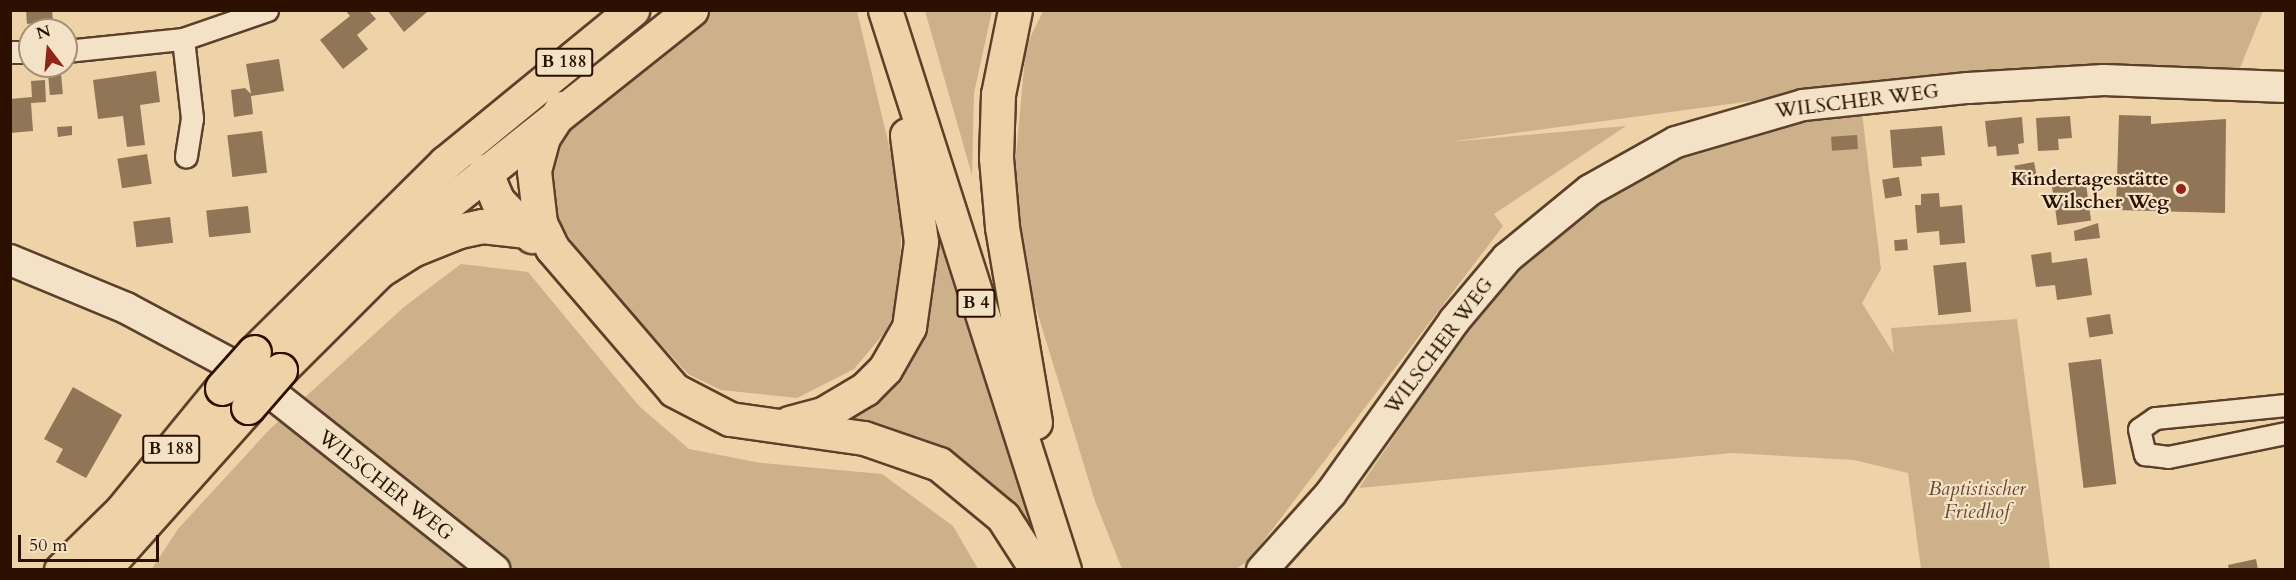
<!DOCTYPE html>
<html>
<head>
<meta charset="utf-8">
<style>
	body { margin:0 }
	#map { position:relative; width:2296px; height:580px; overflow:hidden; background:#eed2a8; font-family:Cardo,serif }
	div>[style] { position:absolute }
	.green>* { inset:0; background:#cdb18b }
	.building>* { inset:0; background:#917557; transform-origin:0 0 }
	.roads { filter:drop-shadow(2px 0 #5c402a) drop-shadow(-2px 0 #5c402a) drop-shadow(0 2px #5c402a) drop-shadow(0 -2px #5c402a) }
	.street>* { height:21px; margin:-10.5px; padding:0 10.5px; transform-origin:10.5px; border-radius:10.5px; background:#f4e2c6 }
	.secondary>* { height:30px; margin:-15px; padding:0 15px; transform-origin:15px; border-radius:15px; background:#f4e2c6 }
	.primary>* { height:33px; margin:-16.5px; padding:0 16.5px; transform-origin:16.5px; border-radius:16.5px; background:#eed2a8 }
	.highway>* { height:33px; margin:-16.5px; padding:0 16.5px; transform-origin:16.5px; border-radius:16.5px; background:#eed2a8 }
	.bridges { filter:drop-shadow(2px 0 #2c1000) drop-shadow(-2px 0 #2c1000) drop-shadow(0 2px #2c1000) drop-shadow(0 -2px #2c1000) }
	.primary-bridge>* { height:33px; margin:-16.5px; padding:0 16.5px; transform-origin:16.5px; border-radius:16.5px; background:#eed2a8 }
	.dots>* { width:16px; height:16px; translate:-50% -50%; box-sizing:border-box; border:3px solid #f4e2c6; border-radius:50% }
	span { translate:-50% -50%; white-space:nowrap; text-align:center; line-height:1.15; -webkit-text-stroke:4.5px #f4e2c6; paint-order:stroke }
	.shield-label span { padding:2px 4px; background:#f4e2c6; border:2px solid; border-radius:4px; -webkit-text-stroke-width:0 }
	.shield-label { font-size:18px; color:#2c1000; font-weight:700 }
	.street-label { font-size:20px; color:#2c1000 }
	.poi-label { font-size:20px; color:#2c1000; font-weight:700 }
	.right { translate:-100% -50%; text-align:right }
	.park-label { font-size:20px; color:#644831; font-style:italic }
	.frame { position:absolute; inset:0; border:12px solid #2c1000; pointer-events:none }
	.north { position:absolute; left:18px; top:18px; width:60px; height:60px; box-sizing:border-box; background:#f4e2c6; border:2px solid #a48e77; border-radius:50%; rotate:344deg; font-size:16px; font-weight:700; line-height:24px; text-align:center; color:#2c1000 }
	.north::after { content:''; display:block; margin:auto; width:21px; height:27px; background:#8f2418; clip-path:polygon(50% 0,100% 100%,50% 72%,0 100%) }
	.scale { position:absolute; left:18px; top:535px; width:141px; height:27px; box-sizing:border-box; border:3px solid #2c1000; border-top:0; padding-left:8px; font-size:18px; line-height:21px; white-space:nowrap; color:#2c1000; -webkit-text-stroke:4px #f4e2c6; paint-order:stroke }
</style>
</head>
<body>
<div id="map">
	<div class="green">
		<div style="clip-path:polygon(711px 11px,857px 11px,890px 150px,902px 210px,899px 303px,885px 332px,854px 369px,797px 398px,721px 390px,688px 374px,594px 272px,543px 200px,553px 138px)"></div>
		<div style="clip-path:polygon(925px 11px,992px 11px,974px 93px,972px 175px)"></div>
		<div style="clip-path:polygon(1043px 11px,2263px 11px,2240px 68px,1967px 72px,1449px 142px,1626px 126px,1494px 214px,1503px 226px,1249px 560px,1236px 569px,1122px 569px,1095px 501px,1025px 272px,1013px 188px,1026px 46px)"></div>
		<div style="clip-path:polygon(1862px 113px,1881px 269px,1862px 303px,1894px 354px,1891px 328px,2017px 319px,2050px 569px,1921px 569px,1908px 473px,1854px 460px,1732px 453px,1359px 488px,1493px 292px,1533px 250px,1633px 175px,1769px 124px)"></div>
		<div style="clip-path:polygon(915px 154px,1053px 569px,1007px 507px,831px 419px,900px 365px)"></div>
		<div style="clip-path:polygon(461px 264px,528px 272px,639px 406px,689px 449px,761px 463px,882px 474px,953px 526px,978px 569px,151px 570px,178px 529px,269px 430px,404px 307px)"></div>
	</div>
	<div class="building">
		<div style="clip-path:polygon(26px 10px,52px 10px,53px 21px,27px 24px)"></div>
		<div style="clip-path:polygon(345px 10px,368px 10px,376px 19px,357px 35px,368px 49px,343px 69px,320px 40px,350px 16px)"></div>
		<div style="clip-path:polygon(387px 10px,426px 10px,427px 12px,404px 32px)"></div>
		<div style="clip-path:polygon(279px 59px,284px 91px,251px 96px,253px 114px,234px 117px,231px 90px,245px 88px,251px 94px,246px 64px)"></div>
		<div style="clip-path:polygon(156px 71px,160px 102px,140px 105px,145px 145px,127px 147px,123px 116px,98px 119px,93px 80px)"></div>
		<div style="left:61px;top:73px;width:21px;height:13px;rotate:85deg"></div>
		<div style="clip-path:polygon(45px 80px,46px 102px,31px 103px,33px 131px,10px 133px,10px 99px,32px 97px,31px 81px)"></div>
		<div style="clip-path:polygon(2119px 115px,2151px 116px,2151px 124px,2226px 119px,2225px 213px,2116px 210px)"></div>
		<div style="clip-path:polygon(2070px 116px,2072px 138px,2058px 139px,2059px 150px,2038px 151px,2036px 118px)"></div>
		<div style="clip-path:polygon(2022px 117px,2024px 143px,2018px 144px,2019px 154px,1997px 156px,1996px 146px,1988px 147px,1985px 121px)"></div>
		<div style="clip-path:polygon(72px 126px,72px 135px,58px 137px,57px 127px)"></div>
		<div style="clip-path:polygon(1942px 126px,1945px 155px,1921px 157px,1922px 166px,1893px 168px,1890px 130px)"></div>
		<div style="left:262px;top:131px;width:42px;height:35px;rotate:83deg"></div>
		<div style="left:1857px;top:135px;width:14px;height:26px;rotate:86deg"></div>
		<div style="left:147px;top:154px;width:30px;height:30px;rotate:81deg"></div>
		<div style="left:2034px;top:162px;width:21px;height:20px;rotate:79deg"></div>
		<div style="left:1899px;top:177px;width:19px;height:17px;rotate:81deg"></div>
		<div style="left:2085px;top:177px;width:44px;height:34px;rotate:82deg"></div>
		<div style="clip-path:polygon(1939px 193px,1940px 207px,1962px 205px,1965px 243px,1940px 245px,1939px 231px,1917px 233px,1915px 205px,1921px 205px,1921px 194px)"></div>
		<div style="left:248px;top:206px;width:27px;height:42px;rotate:84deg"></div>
		<div style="left:170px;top:217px;width:26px;height:37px;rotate:83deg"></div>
		<div style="clip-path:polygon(2098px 223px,2100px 238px,2075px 241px,2074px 231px)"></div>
		<div style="left:1907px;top:239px;width:11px;height:13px;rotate:85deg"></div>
		<div style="clip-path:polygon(2051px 252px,2052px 263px,2087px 258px,2092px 295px,2057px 300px,2055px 285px,2036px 287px,2031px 255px)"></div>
		<div style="left:1966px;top:262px;width:50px;height:33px;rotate:84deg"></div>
		<div style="left:2110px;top:314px;width:20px;height:24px;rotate:81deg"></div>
		<div style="left:2101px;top:359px;width:126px;height:33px;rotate:83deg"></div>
		<div style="clip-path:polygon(73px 387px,122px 415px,86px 478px,56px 462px,63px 449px,44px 439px)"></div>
		<div style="clip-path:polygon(2256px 559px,2258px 570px,2229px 570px,2228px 565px)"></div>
	</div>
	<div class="roads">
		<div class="street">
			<div style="left:183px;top:39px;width:80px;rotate:83.5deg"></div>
			<div style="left:192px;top:118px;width:39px;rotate:99deg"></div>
			<div style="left:66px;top:51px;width:118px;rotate:-5.9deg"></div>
			<div style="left:183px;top:39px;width:89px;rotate:-19deg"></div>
			<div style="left:10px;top:52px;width:20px"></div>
			<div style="left:2286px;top:405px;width:132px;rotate:174.3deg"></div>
			<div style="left:2155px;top:418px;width:19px;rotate:145deg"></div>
			<div style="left:2139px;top:429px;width:26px;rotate:77deg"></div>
			<div style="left:2145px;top:454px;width:23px;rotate:7deg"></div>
			<div style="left:2168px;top:457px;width:120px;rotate:-11.5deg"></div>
		</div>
		<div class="secondary">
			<div style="left:10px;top:260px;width:126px;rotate:22.5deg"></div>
			<div style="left:126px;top:308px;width:115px;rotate:28.1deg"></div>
			<div style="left:279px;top:399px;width:275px;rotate:38.4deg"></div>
			<div style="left:1262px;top:570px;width:103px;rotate:-48.1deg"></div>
			<div style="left:1331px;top:493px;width:211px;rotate:-54.4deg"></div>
			<div style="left:1454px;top:321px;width:82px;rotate:-49.9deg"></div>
			<div style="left:1507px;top:258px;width:107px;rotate:-39.3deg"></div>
			<div style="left:1590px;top:190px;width:98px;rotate:-29.2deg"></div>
			<div style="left:1676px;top:142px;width:132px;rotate:-16.2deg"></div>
			<div style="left:1803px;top:105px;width:166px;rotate:-5.9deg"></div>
			<div style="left:1968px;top:88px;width:136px;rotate:-3.4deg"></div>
			<div style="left:2104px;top:80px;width:182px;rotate:2.2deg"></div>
		</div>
		<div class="primary">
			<div style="left:254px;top:352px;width:269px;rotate:-44.7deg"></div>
			<div style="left:445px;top:163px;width:242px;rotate:-39.3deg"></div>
			<div style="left:280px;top:370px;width:231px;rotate:-45deg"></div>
			<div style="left:443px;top:207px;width:317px;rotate:-38.5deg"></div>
			<div style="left:61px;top:570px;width:86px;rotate:-44.5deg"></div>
			<div style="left:122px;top:510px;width:158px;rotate:-50.7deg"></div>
			<div style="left:103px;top:570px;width:218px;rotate:-48.3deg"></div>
		</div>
		<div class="highway">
			<div style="left:885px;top:10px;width:588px;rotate:72.27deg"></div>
			<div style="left:1015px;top:10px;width:86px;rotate:101.4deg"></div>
			<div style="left:998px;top:94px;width:64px;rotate:91.8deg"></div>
			<div style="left:996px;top:158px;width:69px;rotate:85deg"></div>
			<div style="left:1002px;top:227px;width:198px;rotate:80.4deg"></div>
			<div style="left:562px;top:108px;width:35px;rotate:123deg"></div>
			<div style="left:543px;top:137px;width:35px;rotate:105deg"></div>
			<div style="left:534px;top:171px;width:52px;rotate:83.4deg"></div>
			<div style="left:540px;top:223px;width:28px;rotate:64deg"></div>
			<div style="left:552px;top:248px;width:187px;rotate:49.3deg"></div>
			<div style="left:674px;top:390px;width:63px;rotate:27.4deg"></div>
			<div style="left:730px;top:419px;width:135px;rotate:8.1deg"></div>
			<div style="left:864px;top:438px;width:79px;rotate:19.1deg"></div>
			<div style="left:939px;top:464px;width:83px;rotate:39.6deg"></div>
			<div style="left:1003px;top:517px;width:63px;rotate:57.3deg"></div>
			<div style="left:485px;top:171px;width:33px;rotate:67deg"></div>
			<div style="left:498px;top:201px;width:49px;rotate:45.8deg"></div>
			<div style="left:363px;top:281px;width:58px;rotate:-32.3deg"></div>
			<div style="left:412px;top:250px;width:51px;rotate:-22deg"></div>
			<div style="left:459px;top:231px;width:24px;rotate:-12deg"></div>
			<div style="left:482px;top:226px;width:43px;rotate:6.6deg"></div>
			<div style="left:789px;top:423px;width:35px;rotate:-15deg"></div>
			<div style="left:823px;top:414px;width:49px;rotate:-30.8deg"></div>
			<div style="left:865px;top:389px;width:28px;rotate:-45deg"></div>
			<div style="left:885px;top:369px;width:48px;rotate:-60.3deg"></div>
			<div style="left:909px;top:327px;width:86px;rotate:-82deg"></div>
			<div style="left:921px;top:242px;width:108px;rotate:-97.5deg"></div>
		</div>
	</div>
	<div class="bridges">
		<div class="primary-bridge">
			<div style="left:222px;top:388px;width:48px;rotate:-48.4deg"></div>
			<div style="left:248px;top:407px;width:49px;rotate:-49.1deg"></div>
		</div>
	</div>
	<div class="dots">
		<div style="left:2181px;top:189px;background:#8f2418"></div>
	</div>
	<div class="shield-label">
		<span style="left:564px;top:62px">B 188</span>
		<span style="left:976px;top:303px">B 4</span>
		<span style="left:171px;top:449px">B 188</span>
	</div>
	<div class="street-label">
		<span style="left:1857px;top:101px;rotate:-7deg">WILSCHER WEG</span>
		<span style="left:1439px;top:346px;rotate:-53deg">WILSCHER WEG</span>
		<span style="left:386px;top:485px;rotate:38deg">WILSCHER WEG</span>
	</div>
	<div class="poi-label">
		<span class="right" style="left:2169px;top:190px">Kindertagesstätte<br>Wilscher Weg</span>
	</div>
	<div class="park-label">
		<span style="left:1977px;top:500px">Baptistischer<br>Friedhof</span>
	</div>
	<div class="frame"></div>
	<div class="north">N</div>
	<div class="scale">50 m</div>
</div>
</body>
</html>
